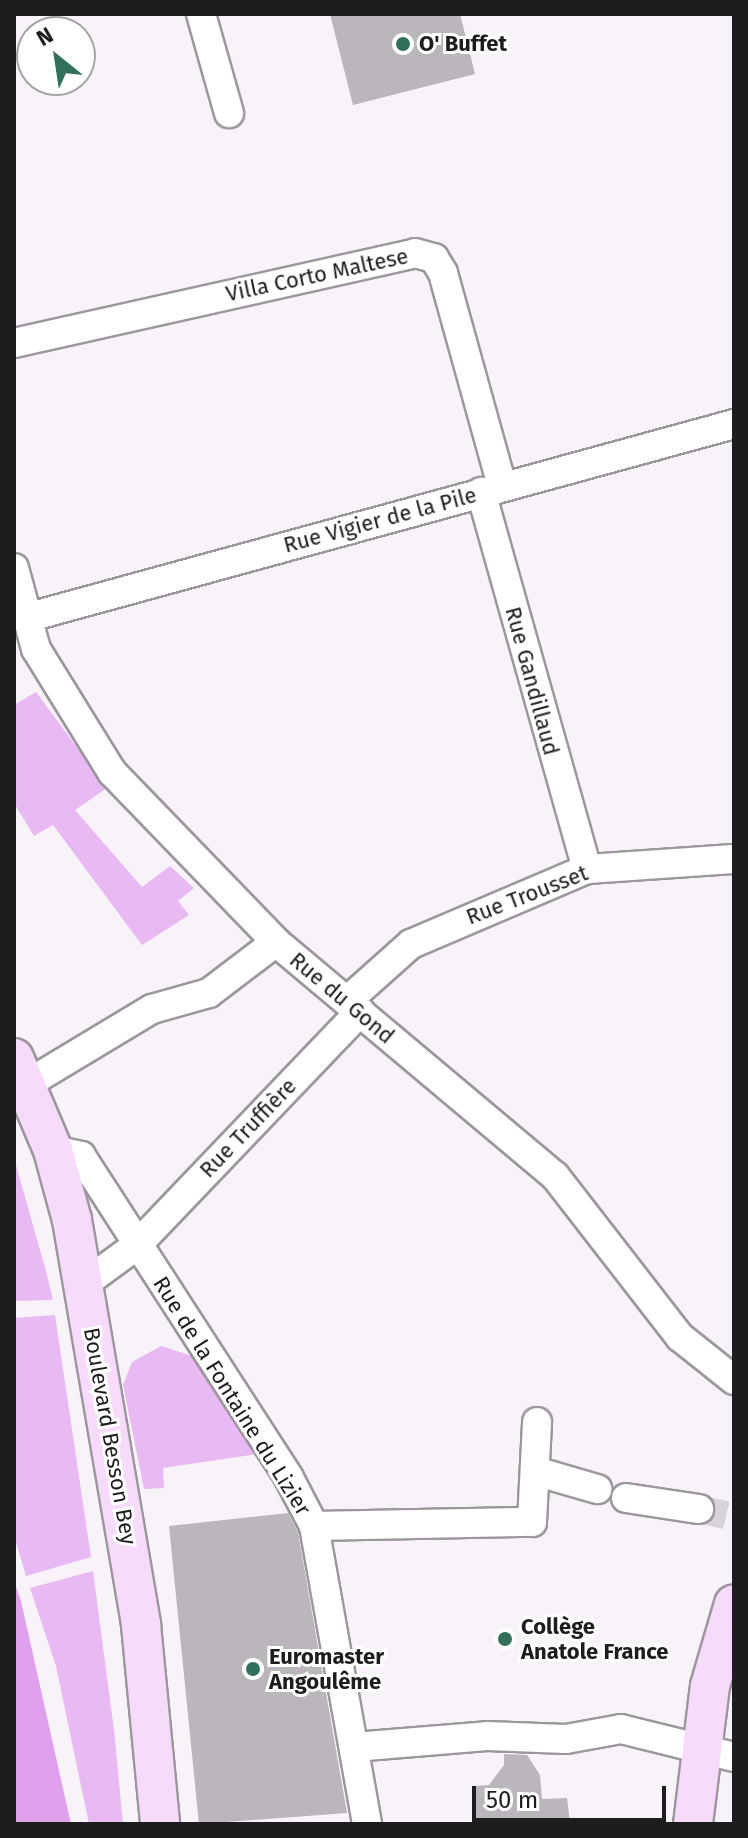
<!DOCTYPE html>
<html>
<head>
<meta charset="utf-8">
<style>
	body { margin:0 }
	#map { position:relative; width:748px; height:1838px; overflow:hidden; background:#f8f3f9; font-family:"Fira Sans",sans-serif }
	div>[style] { position:absolute }
	.green>* { inset:0; background:#e8b9f2 }
	.water>* { inset:0; background:#dfa1ec }
	.building>* { inset:0; background:#bab6bb }
	.street-tunnel>* { height:28px; margin-top:-14px; transform-origin:0; background:repeating-linear-gradient(90deg,#d7d3d8 0 28px,transparent 0 42px) }
	.roads { filter:drop-shadow(2px 0 #9c979d) drop-shadow(-2px 0 #9c979d) drop-shadow(0 2px #9c979d) drop-shadow(0 -2px #9c979d) }
	.street>* { height:28px; margin:-14px; padding:0 14px; transform-origin:14px; border-radius:14px; background:#fff }
	.secondary>* { height:38px; margin:-19px; padding:0 19px; transform-origin:19px; border-radius:19px; background:#f6dbfb }
	.dots>* { width:22px; height:22px; translate:-50% -50%; box-sizing:border-box; border:4px solid #fff; border-radius:50% }
	span { translate:-50% -50%; white-space:nowrap; text-align:center; line-height:1.15; -webkit-text-stroke:6px #fff; paint-order:stroke }
	.poi-label { font-size:22px; color:#1d1c1e; font-weight:700 }
	.left { translate:0 -50%; text-align:left }
	.street-label { font-size:22px; color:#1d1c1e }
	.frame { position:absolute; inset:0; border:16px solid #1d1c1e; pointer-events:none }
	.north { position:absolute; left:16px; top:16px; width:80px; height:80px; box-sizing:border-box; background:#fff; border:2px solid #a5a4a5; border-radius:50%; rotate:330deg; font-size:22px; font-weight:700; line-height:32px; text-align:center; color:#1d1c1e }
	.north::after { content:''; display:block; margin:auto; width:28px; height:36px; background:#32705d; clip-path:polygon(50% 0,100% 100%,50% 72%,0 100%) }
	.scale { position:absolute; left:472px; top:1786px; width:194px; height:36px; box-sizing:border-box; border:4px solid #1d1c1e; border-top:0; padding-left:10px; font-size:24px; line-height:28px; white-space:nowrap; color:#1d1c1e; -webkit-text-stroke:6px #fff; paint-order:stroke }
</style>
</head>
<body>
<div id="map">
	<div class="green">
		<div style="clip-path:polygon(36px 692px,107px 788px,75px 810px,142px 887px,170px 866px,194px 888px,178px 901px,189px 915px,142px 945px,53px 825px,34px 836px,14px 803px,14px 705px)"></div>
		<div style="clip-path:polygon(14px 1158px,46px 1271px,53px 1300px,14px 1301px)"></div>
		<div style="clip-path:polygon(55px 1315px,91px 1557px,26px 1576px,14px 1536px,14px 1318px)"></div>
		<div style="clip-path:polygon(161px 1346px,195px 1357px,257px 1454px,163px 1468px,164px 1488px,144px 1489px,123px 1385px,132px 1362px)"></div>
		<div style="clip-path:polygon(93px 1571px,114px 1730px,123px 1824px,89px 1824px,56px 1666px,30px 1588px)"></div>
	</div>
	<div class="water">
		<div style="clip-path:polygon(14px 1581px,21px 1601px,71px 1824px,14px 1824px)"></div>
	</div>
	<div class="building">
		<div style="clip-path:polygon(330px 14px,460px 14px,475px 74px,353px 105px)"></div>
		<div style="clip-path:polygon(288px 1513px,298px 1532px,347px 1813px,199px 1824px,169px 1526px)"></div>
		<div style="clip-path:polygon(504px 1754px,527px 1755px,540px 1775px,542px 1799px,567px 1798px,570px 1824px,474px 1824px,473px 1786px,489px 1785px,504px 1765px)"></div>
	</div>
	<div class="street-tunnel">
		<div style="left:699px;top:1509px;width:36px;rotate:13deg"></div>
	</div>
	<div class="roads">
		<div class="street">
			<div style="left:201px;top:14px;width:103px;rotate:74.2deg"></div>
			<div style="left:14px;top:343px;width:411px;rotate:-12.6deg"></div>
			<div style="left:415px;top:253px;width:20px;rotate:15deg"></div>
			<div style="left:434px;top:258px;width:17px;rotate:59deg"></div>
			<div style="left:443px;top:273px;width:221px;rotate:74.5deg"></div>
			<div style="left:481px;top:492px;width:392px;rotate:74.3deg"></div>
			<div style="left:14px;top:568px;width:84px;rotate:74.8deg"></div>
			<div style="left:36px;top:649px;width:145px;rotate:58.3deg"></div>
			<div style="left:112px;top:772px;width:236px;rotate:46deg"></div>
			<div style="left:276px;top:942px;width:364px;rotate:40deg"></div>
			<div style="left:555px;top:1176px;width:204px;rotate:52.2deg"></div>
			<div style="left:680px;top:1337px;width:69px;rotate:38.5deg"></div>
			<div style="left:26px;top:618px;width:734px;rotate:-15.32deg"></div>
			<div style="left:347px;top:1001px;width:86px;rotate:-41.7deg"></div>
			<div style="left:411px;top:944px;width:191px;rotate:-23.1deg"></div>
			<div style="left:587px;top:869px;width:147px;rotate:-3.9deg"></div>
			<div style="left:27px;top:1084px;width:146px;rotate:-31deg"></div>
			<div style="left:152px;top:1009px;width:59px;rotate:-15.7deg"></div>
			<div style="left:209px;top:993px;width:84px;rotate:-37.3deg"></div>
			<div style="left:53px;top:1150px;width:29px;rotate:12deg"></div>
			<div style="left:81px;top:1156px;width:383px;rotate:57.1deg"></div>
			<div style="left:289px;top:1478px;width:54px;rotate:62.5deg"></div>
			<div style="left:314px;top:1526px;width:303px;rotate:79.9deg"></div>
			<div style="left:84px;top:1284px;width:66px;rotate:-36.3deg"></div>
			<div style="left:137px;top:1245px;width:323px;rotate:-46.3deg"></div>
			<div style="left:535px;top:1471px;width:65px;rotate:16.2deg"></div>
			<div style="left:626px;top:1498px;width:74px;rotate:8.6deg"></div>
			<div style="left:314px;top:1526px;width:218px;rotate:-1.1deg"></div>
			<div style="left:532px;top:1522px;width:100px;rotate:-87.1deg"></div>
			<div style="left:354px;top:1747px;width:133px;rotate:-4.7deg"></div>
			<div style="left:487px;top:1736px;width:79px;rotate:2.2deg"></div>
			<div style="left:566px;top:1739px;width:56px;rotate:-10.3deg"></div>
			<div style="left:621px;top:1729px;width:116px;rotate:13.9deg"></div>
		</div>
		<div class="secondary">
			<div style="left:14px;top:1058px;width:100px;rotate:67deg"></div>
			<div style="left:53px;top:1150px;width:73px;rotate:74.8deg"></div>
			<div style="left:72px;top:1220px;width:411px;rotate:80.3deg"></div>
			<div style="left:141px;top:1625px;width:200px;rotate:84.5deg"></div>
			<div style="left:693px;top:1824px;width:139px;rotate:-83deg"></div>
			<div style="left:710px;top:1686px;width:85px;rotate:-73.7deg"></div>
		</div>
	</div>
	<div class="dots">
		<div style="left:403px;top:44px;background:#32705d"></div>
		<div style="left:505px;top:1639px;background:#32705d"></div>
		<div style="left:253px;top:1669px;background:#32705d"></div>
	</div>
	<div class="poi-label">
		<span class="left" style="left:419px;top:44px">O' Buffet</span>
		<span class="left" style="left:521px;top:1639px">Collège<br>Anatole France</span>
		<span class="left" style="left:269px;top:1669px">Euromaster<br>Angoulême</span>
	</div>
	<div class="street-label">
		<span style="left:317px;top:275px;rotate:-12deg">Villa Corto Maltese</span>
		<span style="left:380px;top:520px;rotate:-15deg">Rue Vigier de la Pile</span>
		<span style="left:532px;top:681px;rotate:75deg">Rue Gandillaud</span>
		<span style="left:527px;top:895px;rotate:-21deg">Rue Trousset</span>
		<span style="left:342px;top:998px;rotate:40deg">Rue du Gond</span>
		<span style="left:248px;top:1128px;rotate:-46deg">Rue Truffière</span>
		<span style="left:232px;top:1396px;rotate:58deg">Rue de la Fontaine du Lizier</span>
		<span style="left:110px;top:1436px;rotate:80deg">Boulevard Besson Bey</span>
	</div>
	<div class="frame"></div>
	<div class="north">N</div>
	<div class="scale">50 m</div>
</div>
</body>
</html>
